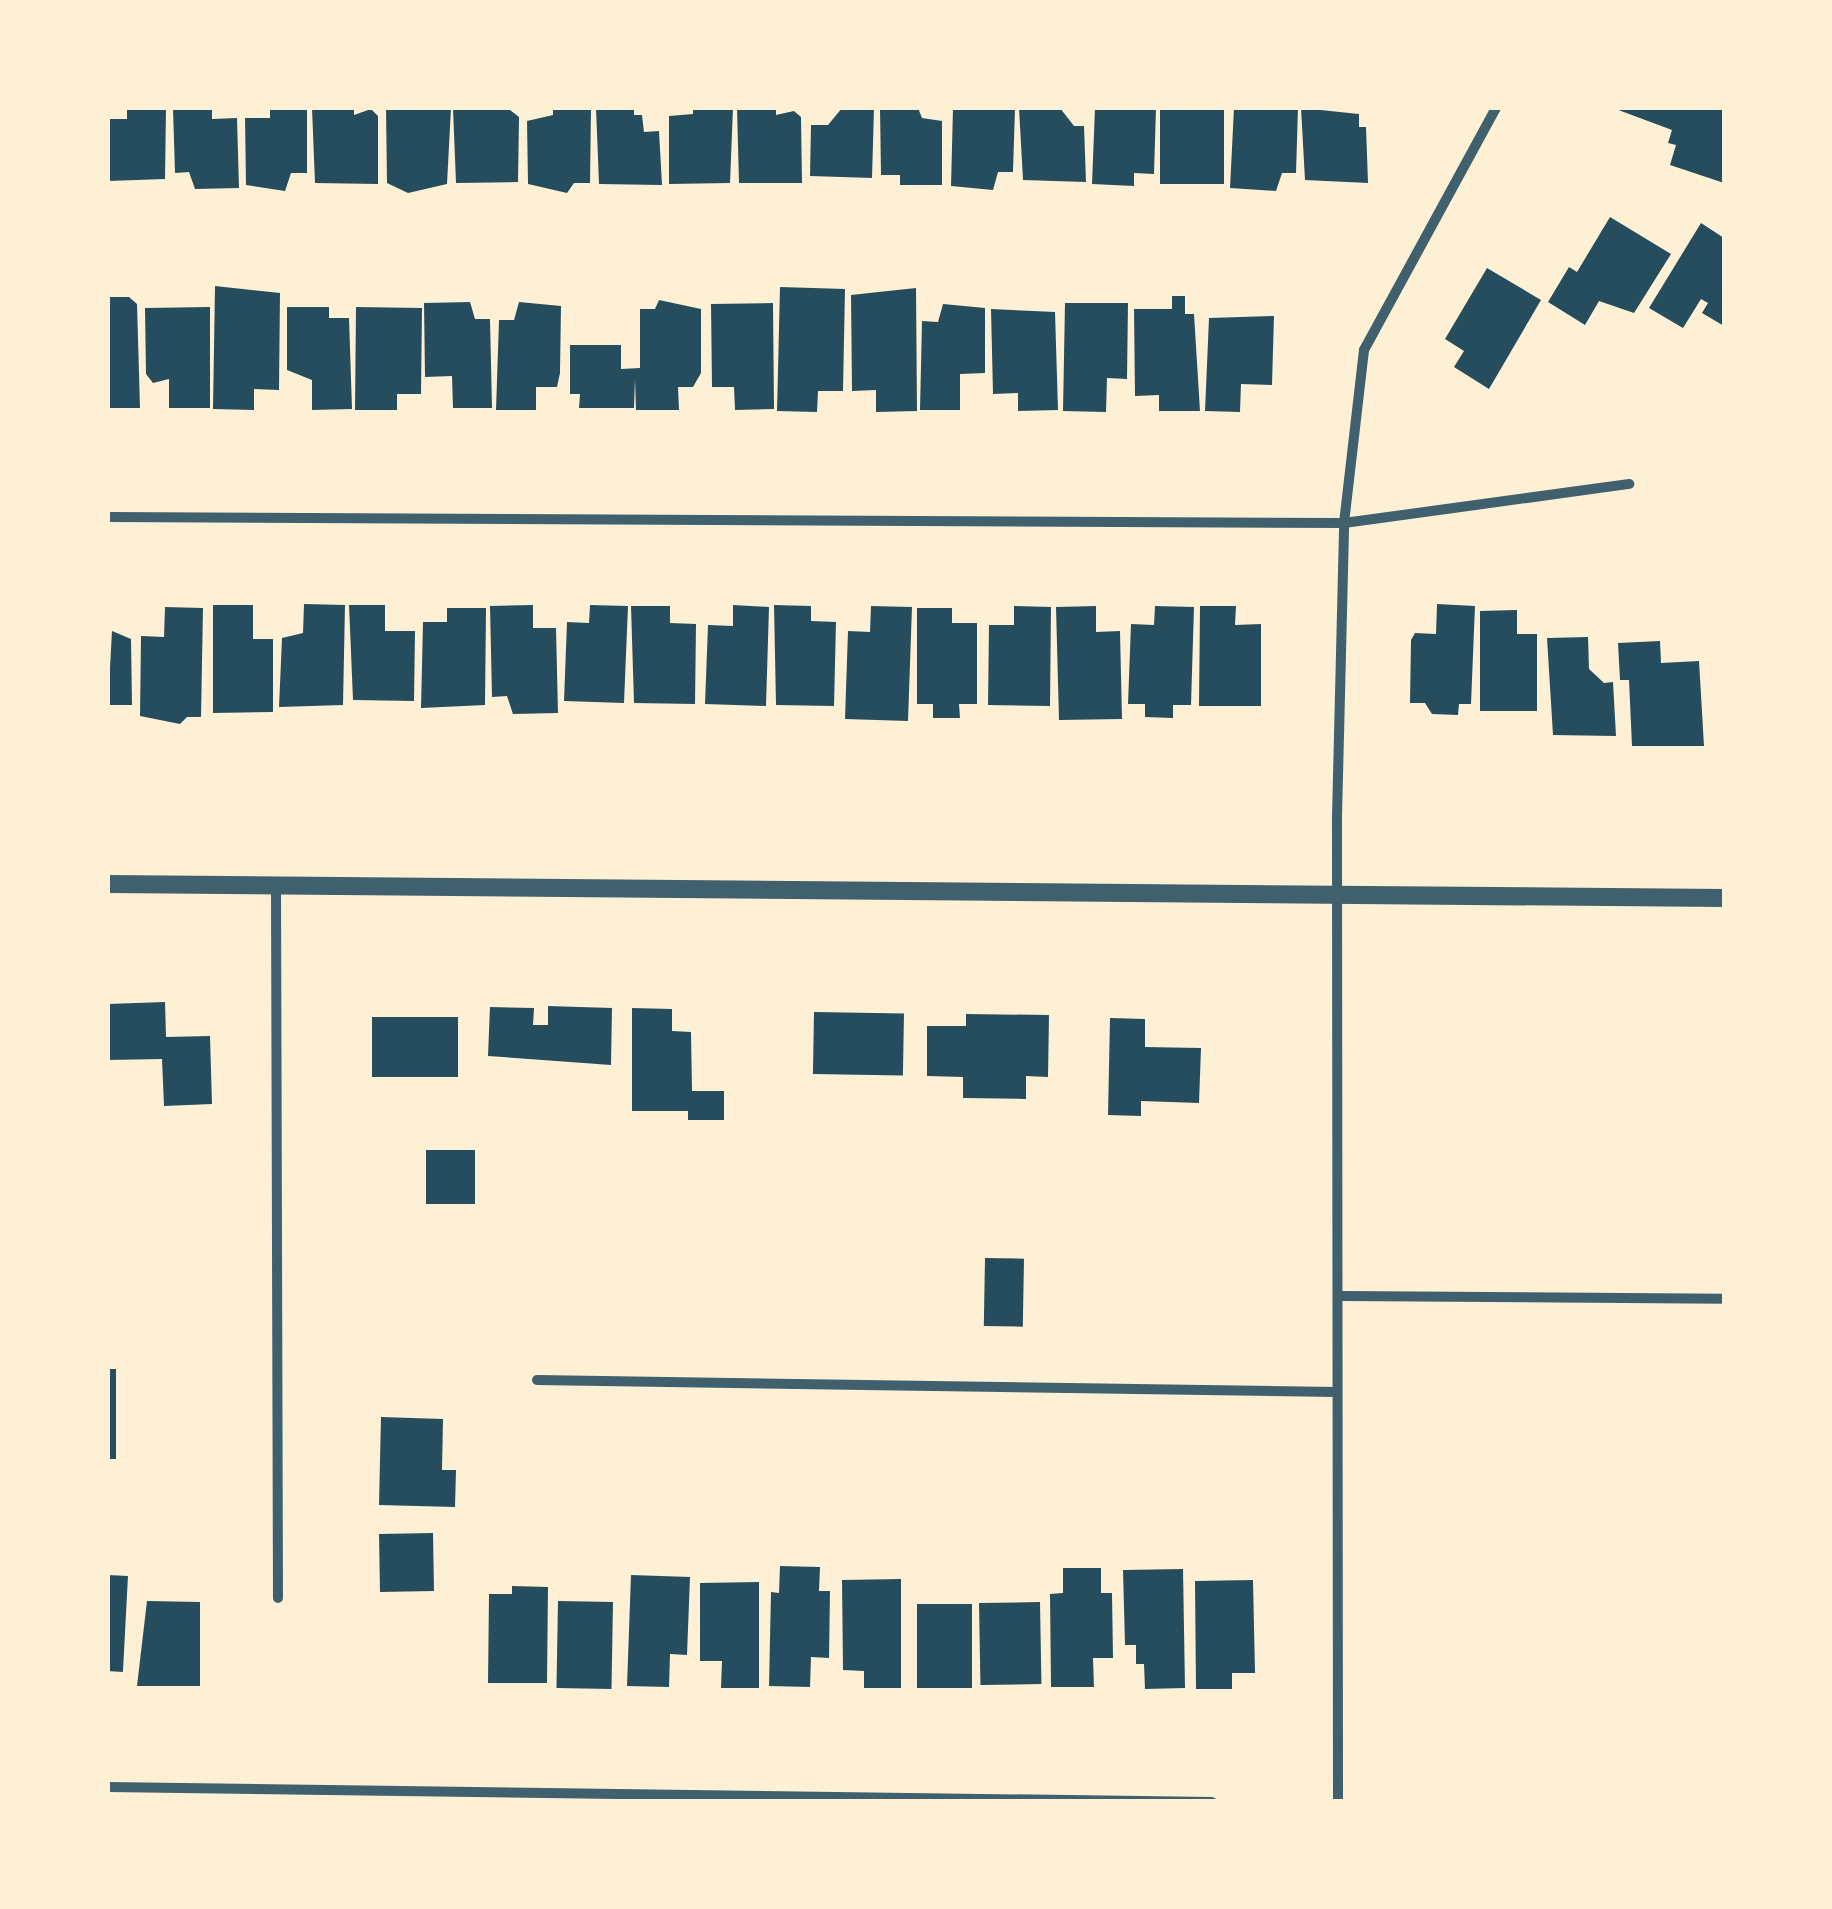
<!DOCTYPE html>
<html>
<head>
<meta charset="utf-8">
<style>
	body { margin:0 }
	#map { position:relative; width:1832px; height:1909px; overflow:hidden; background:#fdf0d5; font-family:"Roboto Condensed",sans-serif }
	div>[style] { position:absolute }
	.building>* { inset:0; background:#264d5e; transform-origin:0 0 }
	.minor>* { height:10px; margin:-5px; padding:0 5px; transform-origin:5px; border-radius:5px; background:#3f606c }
	.tertiary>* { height:18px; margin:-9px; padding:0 9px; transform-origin:9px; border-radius:9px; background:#3f606c }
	span { translate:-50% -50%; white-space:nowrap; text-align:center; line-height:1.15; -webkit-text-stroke:10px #fdf0d5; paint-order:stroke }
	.frame { position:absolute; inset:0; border:110px solid #fdf0d5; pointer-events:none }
</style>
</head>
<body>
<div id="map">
	<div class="building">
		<div style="clip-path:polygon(127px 108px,166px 108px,165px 179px,108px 181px,108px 119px,127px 119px)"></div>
		<div style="clip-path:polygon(173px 108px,212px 108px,212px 119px,237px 118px,239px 188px,195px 189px,189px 172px,175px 173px)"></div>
		<div style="clip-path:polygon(270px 108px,307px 108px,307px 173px,291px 173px,285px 191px,246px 185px,245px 118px,270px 118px)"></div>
		<div style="clip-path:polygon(312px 108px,354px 108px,354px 115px,371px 109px,378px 116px,378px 184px,315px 183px)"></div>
		<div style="clip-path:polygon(386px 108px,451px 108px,447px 184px,408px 193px,387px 183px)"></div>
		<div style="clip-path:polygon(453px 108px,510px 110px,519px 117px,518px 182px,456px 183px)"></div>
		<div style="clip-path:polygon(553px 108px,591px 108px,590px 183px,574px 183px,567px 193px,528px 184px,527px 121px,553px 115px)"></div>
		<div style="clip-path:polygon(596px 108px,634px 108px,634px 115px,642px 115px,644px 132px,659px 131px,662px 185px,599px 184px)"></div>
		<div style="clip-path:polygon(693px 108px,733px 108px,730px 183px,669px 184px,669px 116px,693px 114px)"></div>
		<div style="clip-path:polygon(737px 108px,776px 108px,776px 115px,794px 111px,801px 117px,802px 183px,739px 183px)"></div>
		<div style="clip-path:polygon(842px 108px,874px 108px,872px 178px,810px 176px,811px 125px,828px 125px)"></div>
		<div style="clip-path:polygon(880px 108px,918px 108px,922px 118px,942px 121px,942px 185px,900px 185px,900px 175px,881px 175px)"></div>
		<div style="clip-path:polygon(953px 108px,1015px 108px,1013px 172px,998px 172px,993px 190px,951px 186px)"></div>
		<div style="clip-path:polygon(1019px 108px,1060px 108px,1074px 126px,1084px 126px,1086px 182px,1023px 180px)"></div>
		<div style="clip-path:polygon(1095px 108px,1156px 108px,1154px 174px,1134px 173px,1134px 186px,1092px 184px)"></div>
		<div style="left:1160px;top:108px;width:64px;height:76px"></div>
		<div style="clip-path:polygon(1234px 108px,1298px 108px,1296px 173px,1282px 173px,1276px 191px,1230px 188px)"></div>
		<div style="clip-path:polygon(1301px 108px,1359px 114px,1359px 127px,1366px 127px,1368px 183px,1305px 180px)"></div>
		<div style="clip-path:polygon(1613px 108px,1724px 108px,1724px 183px,1670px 165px,1676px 145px,1668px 143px,1672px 130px)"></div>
		<div style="clip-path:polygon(1610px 217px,1671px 254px,1634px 313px,1599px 301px,1585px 325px,1548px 302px,1569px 267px,1577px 272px)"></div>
		<div style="clip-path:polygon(1701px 223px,1724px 238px,1724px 326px,1702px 313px,1708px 303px,1701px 299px,1683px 328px,1649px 308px)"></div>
		<div style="clip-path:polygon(1487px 268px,1541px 300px,1489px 389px,1454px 367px,1464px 351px,1445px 339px)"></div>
		<div style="clip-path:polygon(215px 286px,280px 293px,279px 390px,254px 389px,254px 410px,213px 409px)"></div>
		<div style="clip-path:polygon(780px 287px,845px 289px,843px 391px,818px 391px,817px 412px,777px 411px)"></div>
		<div style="clip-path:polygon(916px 288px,917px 411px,876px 412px,876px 390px,852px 391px,851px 295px)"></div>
		<div style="clip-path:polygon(1172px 296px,1185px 296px,1185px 314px,1194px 314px,1200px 411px,1159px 411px,1159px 395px,1135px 396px,1134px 309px,1172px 309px)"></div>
		<div style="clip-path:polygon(108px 297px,129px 297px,137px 304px,140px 408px,108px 408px)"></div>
		<div style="clip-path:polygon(659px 300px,701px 309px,701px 373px,693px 387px,678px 387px,679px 410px,636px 410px,635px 379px,634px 408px,579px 408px,580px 394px,570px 394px,570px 345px,621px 345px,621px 369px,640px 368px,640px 309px,655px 309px)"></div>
		<div style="clip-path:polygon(470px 302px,475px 319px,490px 319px,492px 408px,453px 408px,452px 376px,425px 377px,424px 303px)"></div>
		<div style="clip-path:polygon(519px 302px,561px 306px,560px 373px,557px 387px,536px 387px,536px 410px,496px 410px,499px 320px,514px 320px)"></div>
		<div style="clip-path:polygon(773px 303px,774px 409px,735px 410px,734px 387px,712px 387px,711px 304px)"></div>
		<div style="clip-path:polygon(1065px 303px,1128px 303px,1127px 379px,1107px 378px,1106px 412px,1063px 411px)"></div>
		<div style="clip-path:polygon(943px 304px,985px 308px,985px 373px,960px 374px,960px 410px,920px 410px,922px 321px,938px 322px)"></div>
		<div style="clip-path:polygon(210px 307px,210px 408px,169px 408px,169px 379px,153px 383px,146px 374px,145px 308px)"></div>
		<div style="clip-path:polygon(287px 307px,329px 307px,329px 318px,349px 318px,352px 409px,312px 410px,312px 380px,287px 370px)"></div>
		<div style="clip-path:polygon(356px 307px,422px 308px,421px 394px,397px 394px,397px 410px,355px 410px)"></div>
		<div style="clip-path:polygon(991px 309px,1055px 312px,1058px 410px,1018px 411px,1018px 393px,993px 394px)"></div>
		<div style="clip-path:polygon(1274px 316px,1272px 385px,1241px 384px,1240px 412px,1205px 411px,1209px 318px)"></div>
		<div style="clip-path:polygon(304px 604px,345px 605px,343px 705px,279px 707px,282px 638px,303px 633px)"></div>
		<div style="clip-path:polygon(1437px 604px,1475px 606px,1471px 704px,1459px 704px,1458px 715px,1432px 714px,1425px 703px,1410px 703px,1411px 640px,1415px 633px,1436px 634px)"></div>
		<div style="clip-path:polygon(213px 605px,253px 605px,253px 639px,273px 639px,273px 712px,213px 713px)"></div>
		<div style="clip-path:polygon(349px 605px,385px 605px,385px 631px,415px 631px,414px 701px,353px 700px)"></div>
		<div style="clip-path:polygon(533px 605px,533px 628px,556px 628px,558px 713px,513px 714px,507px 696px,492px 697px,490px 606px)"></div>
		<div style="clip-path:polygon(590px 605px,628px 606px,624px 703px,564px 701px,567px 622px,589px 623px)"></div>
		<div style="clip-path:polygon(733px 605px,769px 607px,766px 706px,705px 704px,708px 625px,733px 626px)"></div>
		<div style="clip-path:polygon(774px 605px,811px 606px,811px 621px,836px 622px,834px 706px,776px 705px)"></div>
		<div style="clip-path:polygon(631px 606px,670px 606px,670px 623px,696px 624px,695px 704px,634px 703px)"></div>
		<div style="clip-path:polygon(871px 606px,912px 607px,908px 721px,845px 719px,848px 631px,870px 632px)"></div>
		<div style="clip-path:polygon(1014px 606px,1051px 607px,1050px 706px,988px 705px,989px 625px,1014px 625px)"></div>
		<div style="clip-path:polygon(1096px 606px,1096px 632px,1120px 631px,1122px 719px,1059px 720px,1056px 607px)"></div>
		<div style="clip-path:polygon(1155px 606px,1194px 607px,1191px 705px,1173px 705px,1173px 718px,1145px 717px,1145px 704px,1128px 704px,1131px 624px,1154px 625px)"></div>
		<div style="clip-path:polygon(1200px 606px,1236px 606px,1235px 625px,1261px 624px,1261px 706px,1199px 706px)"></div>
		<div style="clip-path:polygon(165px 607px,203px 608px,201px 717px,187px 717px,180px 724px,140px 716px,141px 636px,164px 637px)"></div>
		<div style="clip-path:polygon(447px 608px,486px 608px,485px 705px,421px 708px,423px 622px,447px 622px)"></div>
		<div style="clip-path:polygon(917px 608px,952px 608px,952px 623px,977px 623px,977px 704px,959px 704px,960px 718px,933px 718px,933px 704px,917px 704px)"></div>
		<div style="clip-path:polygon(1517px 610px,1517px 634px,1537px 634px,1537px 711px,1480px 711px,1480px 611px)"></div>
		<div style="clip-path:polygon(112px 631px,131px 639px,132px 705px,108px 705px)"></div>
		<div style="clip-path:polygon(1588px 637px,1589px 669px,1604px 683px,1613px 682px,1616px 736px,1553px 735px,1547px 638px)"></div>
		<div style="clip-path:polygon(1660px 641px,1661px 663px,1699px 661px,1704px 746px,1632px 746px,1629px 680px,1620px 680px,1618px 643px)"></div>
		<div style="clip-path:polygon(165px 1002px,166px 1037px,210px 1036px,212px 1104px,164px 1106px,162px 1059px,108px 1060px,108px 1004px)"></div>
		<div style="clip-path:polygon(548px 1006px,612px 1008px,611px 1065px,488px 1056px,490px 1007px,534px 1008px,533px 1025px,548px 1025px)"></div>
		<div style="clip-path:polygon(632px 1008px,672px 1009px,672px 1031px,691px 1032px,692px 1091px,724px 1091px,724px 1120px,688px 1120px,688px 1111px,632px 1111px)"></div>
		<div style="left:814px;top:1012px;width:90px;height:62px;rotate:1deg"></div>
		<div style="clip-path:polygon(966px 1014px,1049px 1015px,1048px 1077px,1026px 1076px,1026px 1099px,963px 1098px,963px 1077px,927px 1076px,927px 1026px,966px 1026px)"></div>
		<div style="left:372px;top:1017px;width:86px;height:60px"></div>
		<div style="clip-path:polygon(1110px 1018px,1145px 1019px,1145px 1047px,1201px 1048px,1199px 1103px,1141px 1101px,1141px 1116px,1108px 1115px)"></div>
		<div style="left:426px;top:1150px;width:49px;height:54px"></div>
		<div style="left:985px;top:1258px;width:39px;height:68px;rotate:1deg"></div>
		<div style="left:108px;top:1369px;width:8px;height:90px"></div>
		<div style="clip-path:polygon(381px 1417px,443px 1419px,442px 1470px,456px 1470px,455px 1507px,379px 1505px)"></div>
		<div style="left:433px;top:1533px;width:58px;height:54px;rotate:89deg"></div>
		<div style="clip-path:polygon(780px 1566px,820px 1567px,819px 1591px,830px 1591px,829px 1658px,811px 1657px,810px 1687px,769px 1686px,771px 1592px,779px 1593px)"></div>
		<div style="clip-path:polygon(1063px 1568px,1101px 1568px,1101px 1593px,1112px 1593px,1113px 1658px,1093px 1658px,1094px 1687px,1051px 1687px,1050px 1594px,1063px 1593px)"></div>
		<div style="clip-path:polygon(1183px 1569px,1185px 1688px,1145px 1689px,1144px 1664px,1136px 1664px,1136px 1645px,1125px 1645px,1123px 1570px)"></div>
		<div style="left:108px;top:1575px;width:20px;height:96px;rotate:3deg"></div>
		<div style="clip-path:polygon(631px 1575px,690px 1577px,687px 1655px,670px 1654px,669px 1687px,627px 1686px)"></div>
		<div style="clip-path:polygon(901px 1579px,901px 1688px,864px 1688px,864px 1671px,843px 1670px,842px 1580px)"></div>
		<div style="clip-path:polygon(1253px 1580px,1255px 1673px,1232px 1673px,1232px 1689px,1196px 1689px,1195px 1581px)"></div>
		<div style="clip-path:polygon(759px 1582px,759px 1688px,721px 1688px,722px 1661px,700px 1661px,700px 1583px)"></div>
		<div style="clip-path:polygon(512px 1586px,548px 1587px,547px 1683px,488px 1683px,489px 1594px,512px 1594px)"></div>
		<div style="clip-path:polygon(147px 1601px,200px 1602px,200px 1686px,137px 1686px)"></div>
		<div style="left:558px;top:1601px;width:55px;height:87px;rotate:1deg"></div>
		<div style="left:1040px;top:1602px;width:82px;height:61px;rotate:89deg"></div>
		<div style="left:917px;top:1604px;width:55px;height:84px"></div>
	</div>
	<div class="minor">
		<div style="left:108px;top:517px;width:1236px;rotate:0.28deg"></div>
		<div style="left:1344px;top:523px;width:288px;rotate:-7.8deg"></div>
		<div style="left:276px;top:885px;width:713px;rotate:89.84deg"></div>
		<div style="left:1341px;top:1296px;width:383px;rotate:0.4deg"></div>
		<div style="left:537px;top:1380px;width:800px;rotate:0.86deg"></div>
		<div style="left:108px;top:1787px;width:1104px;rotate:0.78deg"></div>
		<div style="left:1338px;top:1802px;width:985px;rotate:-90.06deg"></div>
		<div style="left:1337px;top:817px;width:294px;rotate:-88.6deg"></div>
		<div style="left:1344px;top:523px;width:174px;rotate:-83.4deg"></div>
		<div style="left:1364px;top:350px;width:276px;rotate:-61.4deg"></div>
	</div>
	<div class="tertiary">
		<div style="left:108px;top:884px;width:1616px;rotate:0.5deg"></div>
	</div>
	<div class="frame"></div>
</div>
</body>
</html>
